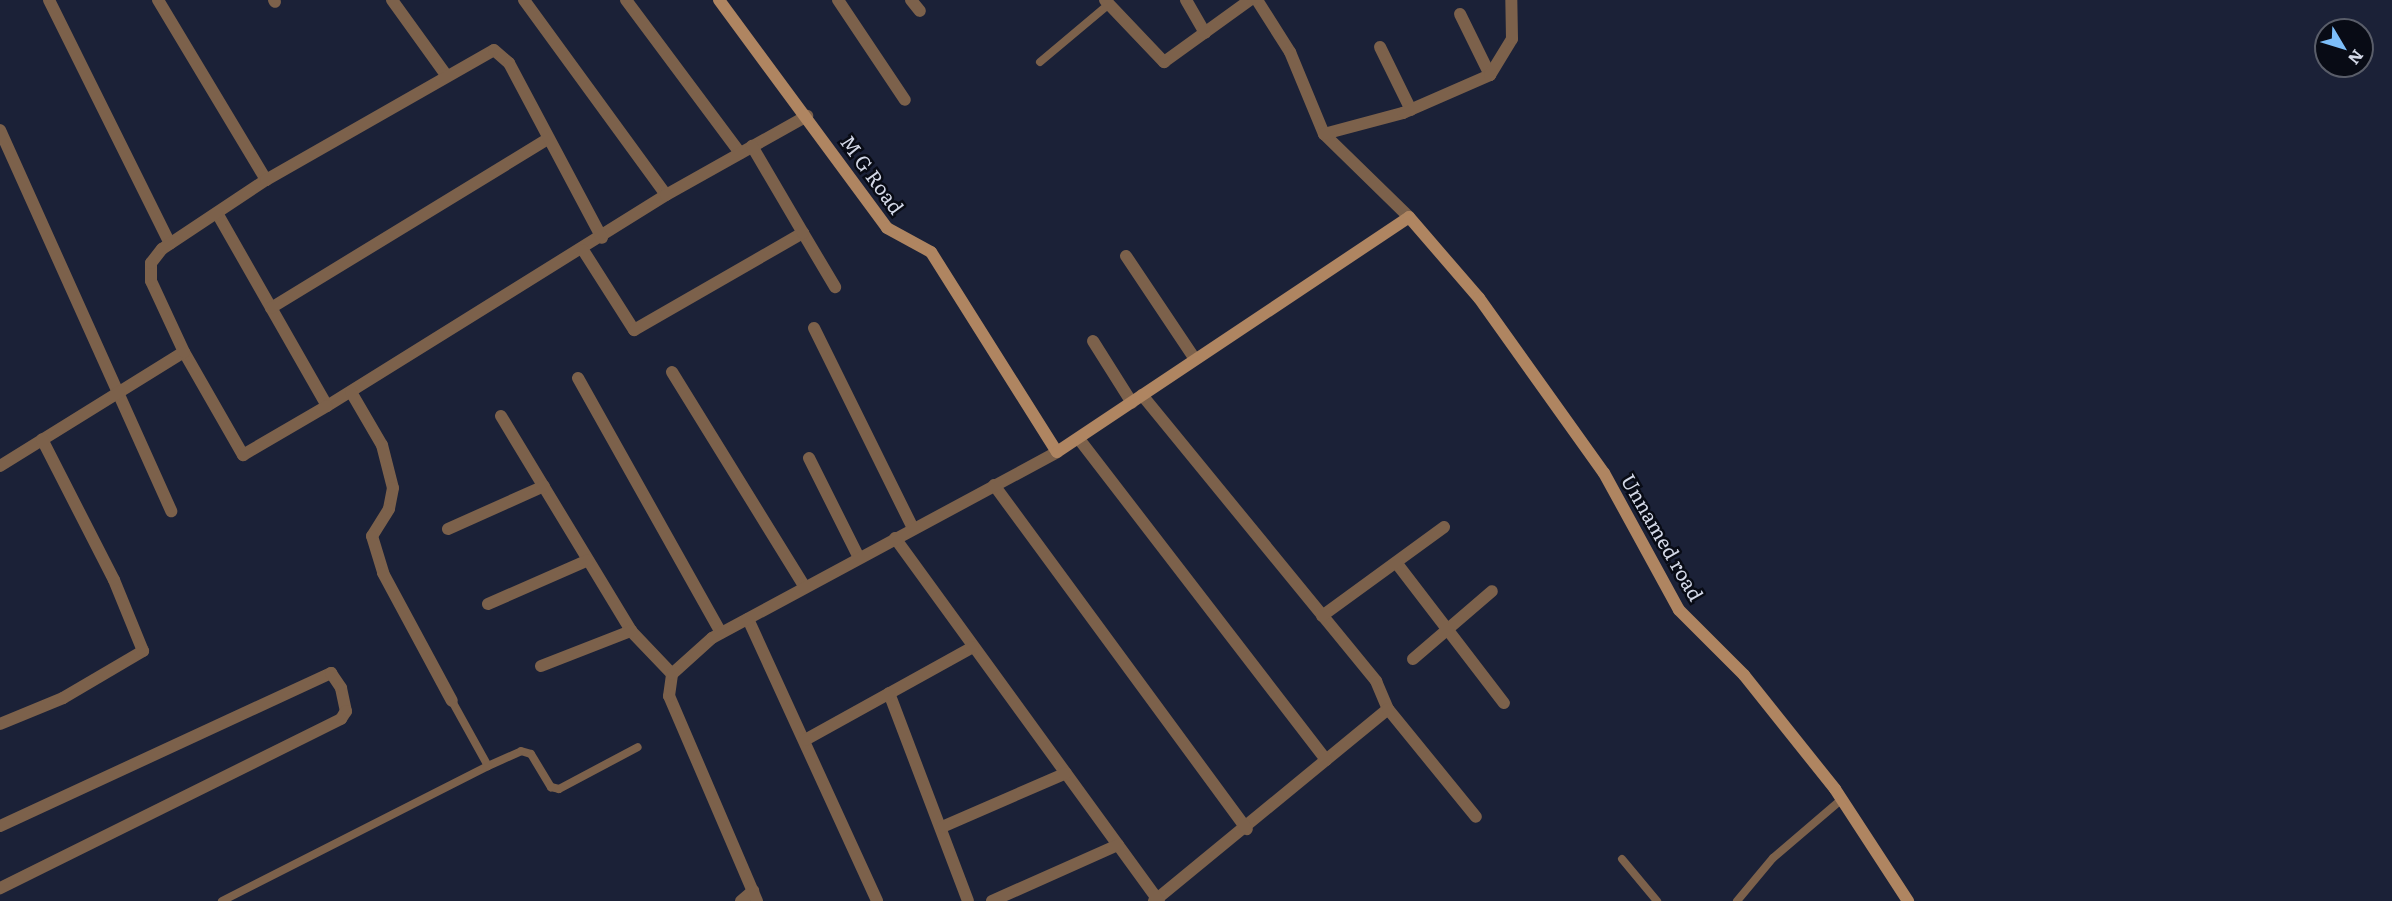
<!DOCTYPE html>
<html>
<head>
<meta charset="utf-8">
<style>
	body { margin:0 }
	#map { position:relative; width:2392px; height:901px; overflow:hidden; background:#1b2137; font-family:Literata,serif }
	div>[style] { position:absolute }
	.lane>* { height:8px; margin:-4px; padding:0 4px; transform-origin:4px; border-radius:4px; background:#7c614b }
	.street>* { height:12px; margin:-6px; padding:0 6px; transform-origin:6px; border-radius:6px; background:#7c614b }
	.secondary>* { height:12px; margin:-6px; padding:0 6px; transform-origin:6px; border-radius:6px; background:#af8561 }
	span { translate:-50% -50%; white-space:nowrap; text-align:center; line-height:1.15; -webkit-text-stroke:5px #080b15; paint-order:stroke }
	.street-label { font-size:20px; color:#d3d8e7 }
	.north { position:absolute; left:2314px; top:18px; width:60px; height:60px; box-sizing:border-box; background:#080b15; border:2px solid #595d69; border-radius:50%; rotate:128deg; font-size:16px; font-weight:700; line-height:24px; text-align:center; color:#d3d8e7 }
	.north::after { content:''; display:block; margin:auto; width:21px; height:27px; background:#7dbef9; clip-path:polygon(50% 0,100% 100%,50% 72%,0 100%) }
</style>
</head>
<body>
<div id="map">
	<div class="lane">
		<div style="left:1040px;top:62px;width:90px;rotate:-40deg"></div>
		<div style="left:488px;top:766px;width:36px;rotate:-24deg"></div>
		<div style="left:521px;top:751px;width:10px;rotate:17deg"></div>
		<div style="left:531px;top:754px;width:39px;rotate:59deg"></div>
		<div style="left:551px;top:787px;width:8px;rotate:14deg"></div>
		<div style="left:559px;top:789px;width:89px;rotate:-28deg"></div>
		<div style="left:1622px;top:859px;width:55px;rotate:50.2deg"></div>
		<div style="left:222px;top:901px;width:298px;rotate:-26.9deg"></div>
		<div style="left:488px;top:766px;width:74px;rotate:-119deg"></div>
		<div style="left:1737px;top:901px;width:56px;rotate:-50.1deg"></div>
		<div style="left:1773px;top:858px;width:91px;rotate:-40.5deg"></div>
	</div>
	<div class="street">
		<div style="left:49px;top:0;width:272px;rotate:63.6deg"></div>
		<div style="left:158px;top:0;width:210px;rotate:59deg"></div>
		<div style="left:274px;top:0;width:2px;rotate:63deg"></div>
		<div style="left:392px;top:0;width:92px;rotate:54.2deg"></div>
		<div style="left:524px;top:0;width:241px;rotate:53.9deg"></div>
		<div style="left:626px;top:0;width:191px;rotate:53.3deg"></div>
		<div style="left:838px;top:0;width:120px;rotate:56.2deg"></div>
		<div style="left:911px;top:0;width:14px;rotate:51deg"></div>
		<div style="left:1105px;top:0;width:86px;rotate:46.4deg"></div>
		<div style="left:1164px;top:62px;width:106px;rotate:-35.8deg"></div>
		<div style="left:1186px;top:0;width:38px;rotate:60deg"></div>
		<div style="left:1257px;top:0;width:62px;rotate:57.6deg"></div>
		<div style="left:1290px;top:52px;width:89px;rotate:67.5deg"></div>
		<div style="left:1324px;top:134px;width:119px;rotate:44.3deg"></div>
		<div style="left:1460px;top:14px;width:68px;rotate:63.8deg"></div>
		<div style="left:1380px;top:47px;width:70px;rotate:63.8deg"></div>
		<div style="left:0;top:130px;width:418px;rotate:65.8deg"></div>
		<div style="left:1324px;top:134px;width:82px;rotate:-14.9deg"></div>
		<div style="left:1403px;top:113px;width:95px;rotate:-23.6deg"></div>
		<div style="left:1490px;top:75px;width:42px;rotate:-58.6deg"></div>
		<div style="left:1512px;top:39px;width:39px;rotate:-91deg"></div>
		<div style="left:217px;top:213px;width:222px;rotate:60.3deg"></div>
		<div style="left:327px;top:406px;width:399px;rotate:-31.9deg"></div>
		<div style="left:666px;top:195px;width:162px;rotate:-29.3deg"></div>
		<div style="left:803px;top:233px;width:63px;rotate:59.3deg"></div>
		<div style="left:583px;top:250px;width:95px;rotate:57.5deg"></div>
		<div style="left:634px;top:330px;width:195px;rotate:-29.9deg"></div>
		<div style="left:803px;top:233px;width:101px;rotate:-120.4deg"></div>
		<div style="left:1126px;top:256px;width:124px;rotate:56.2deg"></div>
		<div style="left:271px;top:308px;width:322px;rotate:-31.4deg"></div>
		<div style="left:814px;top:328px;width:223px;rotate:63.7deg"></div>
		<div style="left:1093px;top:341px;width:73px;rotate:57.8deg"></div>
		<div style="left:184px;top:352px;width:119px;rotate:60.2deg"></div>
		<div style="left:243px;top:455px;width:97px;rotate:-30.3deg"></div>
		<div style="left:672px;top:372px;width:253px;rotate:58.3deg"></div>
		<div style="left:578px;top:378px;width:292px;rotate:60.7deg"></div>
		<div style="left:351px;top:392px;width:61px;rotate:59.7deg"></div>
		<div style="left:382px;top:445px;width:44px;rotate:75.7deg"></div>
		<div style="left:393px;top:488px;width:21px;rotate:101deg"></div>
		<div style="left:389px;top:509px;width:32px;rotate:122deg"></div>
		<div style="left:372px;top:536px;width:39px;rotate:73deg"></div>
		<div style="left:383px;top:573px;width:145px;rotate:61.7deg"></div>
		<div style="left:1142px;top:395px;width:370px;rotate:50.7deg"></div>
		<div style="left:1376px;top:681px;width:30px;rotate:67deg"></div>
		<div style="left:1388px;top:709px;width:303px;rotate:140.6deg"></div>
		<div style="left:501px;top:416px;width:251px;rotate:58.8deg"></div>
		<div style="left:631px;top:631px;width:59px;rotate:46.4deg"></div>
		<div style="left:1079px;top:439px;width:405px;rotate:52.4deg"></div>
		<div style="left:809px;top:458px;width:112px;rotate:63.4deg"></div>
		<div style="left:0;top:466px;width:216px;rotate:-31.8deg"></div>
		<div style="left:184px;top:352px;width:78px;rotate:-114.9deg"></div>
		<div style="left:151px;top:281px;width:18px;rotate:-90deg"></div>
		<div style="left:151px;top:263px;width:18px;rotate:-52deg"></div>
		<div style="left:162px;top:249px;width:125px;rotate:-33.6deg"></div>
		<div style="left:266px;top:180px;width:262px;rotate:-29.7deg"></div>
		<div style="left:494px;top:50px;width:20px;rotate:41deg"></div>
		<div style="left:509px;top:63px;width:198px;rotate:62deg"></div>
		<div style="left:994px;top:485px;width:427px;rotate:53.7deg"></div>
		<div style="left:448px;top:529px;width:105px;rotate:-24.1deg"></div>
		<div style="left:895px;top:538px;width:449px;rotate:54deg"></div>
		<div style="left:1398px;top:565px;width:174px;rotate:52.5deg"></div>
		<div style="left:488px;top:604px;width:109px;rotate:-23.7deg"></div>
		<div style="left:1322px;top:616px;width:151px;rotate:-36.1deg"></div>
		<div style="left:748px;top:619px;width:310px;rotate:65.4deg"></div>
		<div style="left:1413px;top:659px;width:104px;rotate:-40.7deg"></div>
		<div style="left:541px;top:666px;width:97px;rotate:-21.3deg"></div>
		<div style="left:889px;top:693px;width:222px;rotate:69.2deg"></div>
		<div style="left:1388px;top:709px;width:139px;rotate:50.8deg"></div>
		<div style="left:0;top:724px;width:68px;rotate:-22.4deg"></div>
		<div style="left:63px;top:698px;width:93px;rotate:-30.4deg"></div>
		<div style="left:143px;top:651px;width:77px;rotate:-112.2deg"></div>
		<div style="left:114px;top:580px;width:158px;rotate:-117.1deg"></div>
		<div style="left:805px;top:740px;width:192px;rotate:-29deg"></div>
		<div style="left:0;top:826px;width:365px;rotate:-24.8deg"></div>
		<div style="left:331px;top:673px;width:18px;rotate:56deg"></div>
		<div style="left:341px;top:688px;width:24px;rotate:78deg"></div>
		<div style="left:346px;top:711px;width:9px;rotate:122deg"></div>
		<div style="left:341px;top:719px;width:381px;rotate:153.6deg"></div>
		<div style="left:942px;top:827px;width:135px;rotate:-23.5deg"></div>
		<div style="left:741px;top:901px;width:16px;rotate:-40deg"></div>
		<div style="left:757px;top:901px;width:223px;rotate:-113.2deg"></div>
		<div style="left:669px;top:696px;width:22px;rotate:-82deg"></div>
		<div style="left:672px;top:674px;width:54px;rotate:-42deg"></div>
		<div style="left:712px;top:638px;width:392px;rotate:-28.3deg"></div>
		<div style="left:992px;top:901px;width:138px;rotate:-24deg"></div>
	</div>
	<div class="secondary">
		<div style="left:719px;top:0;width:283px;rotate:53.6deg"></div>
		<div style="left:887px;top:228px;width:50px;rotate:28.6deg"></div>
		<div style="left:931px;top:252px;width:236px;rotate:57.8deg"></div>
		<div style="left:1057px;top:452px;width:423px;rotate:-33.7deg"></div>
		<div style="left:1409px;top:217px;width:107px;rotate:49.2deg"></div>
		<div style="left:1479px;top:298px;width:215px;rotate:54.5deg"></div>
		<div style="left:1604px;top:473px;width:156px;rotate:61.3deg"></div>
		<div style="left:1679px;top:610px;width:92px;rotate:45deg"></div>
		<div style="left:1744px;top:675px;width:146px;rotate:51.4deg"></div>
		<div style="left:1835px;top:789px;width:134px;rotate:56.9deg"></div>
	</div>
	<div class="street-label">
		<span style="left:873px;top:174px;rotate:54deg">M G Road</span>
		<span style="left:1663px;top:537px;rotate:60deg">Unnamed road</span>
	</div>
	<div class="north">N</div>
</div>
</body>
</html>
